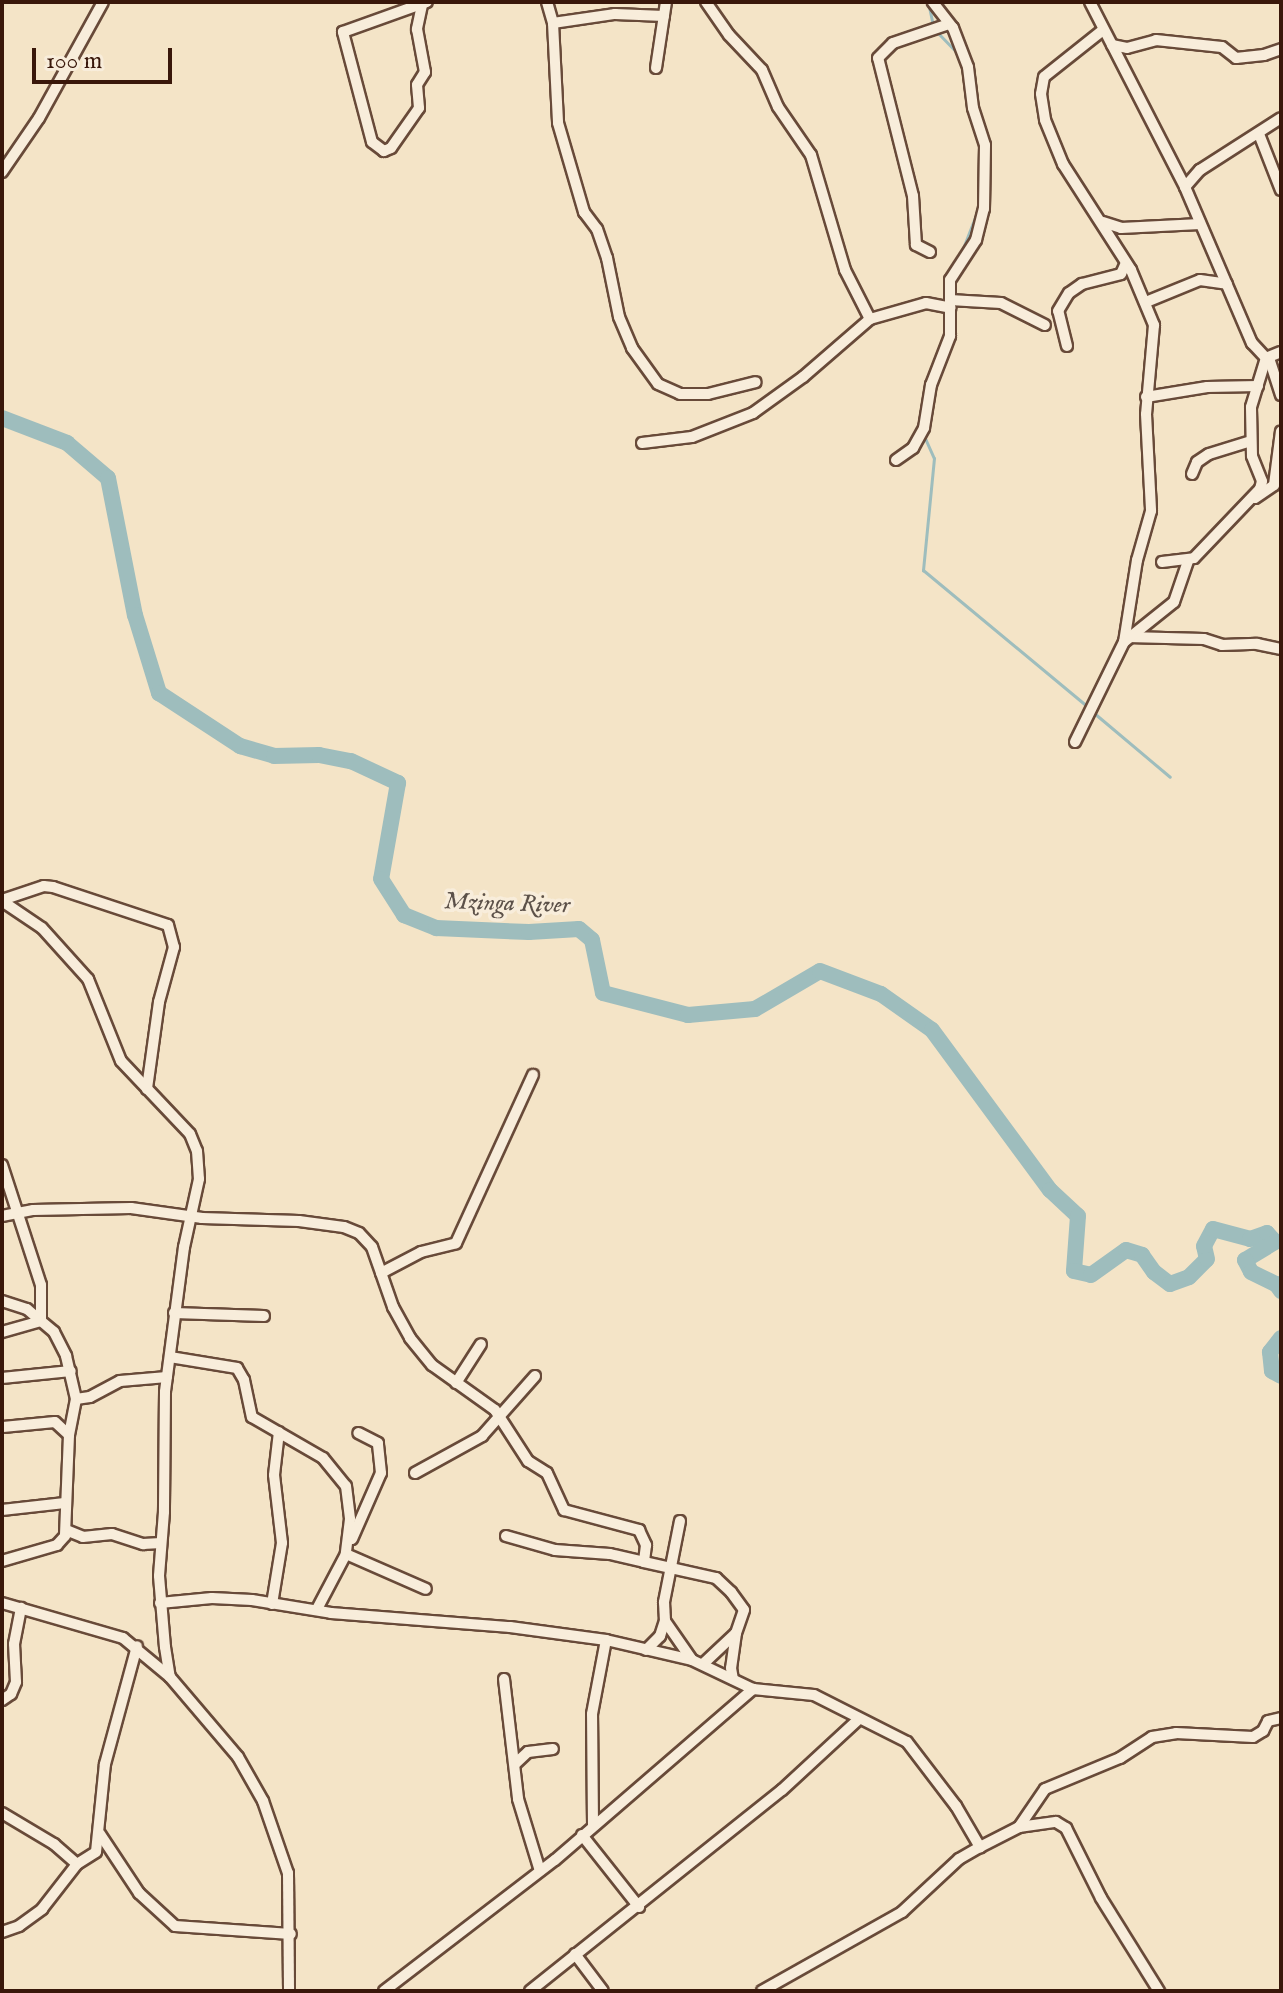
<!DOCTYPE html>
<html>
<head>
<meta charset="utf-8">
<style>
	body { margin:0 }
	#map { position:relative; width:1283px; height:1993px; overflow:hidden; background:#f4e4c7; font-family:"IM FELL English",serif }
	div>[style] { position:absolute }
	.stream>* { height:3px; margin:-1.5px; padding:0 1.5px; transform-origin:1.5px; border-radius:1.5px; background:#9ebdbd }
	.river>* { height:16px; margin:-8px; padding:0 8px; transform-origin:8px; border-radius:8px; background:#9ebdbd }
	.roads { filter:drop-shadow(2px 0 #684a39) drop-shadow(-2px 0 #684a39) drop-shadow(0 2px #684a39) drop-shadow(0 -2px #684a39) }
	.minor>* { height:10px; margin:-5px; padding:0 5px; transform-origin:5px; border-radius:5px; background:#f8eddb }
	span { translate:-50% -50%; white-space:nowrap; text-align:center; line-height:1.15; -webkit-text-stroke:7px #f8eddb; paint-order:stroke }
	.water-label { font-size:24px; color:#5c5149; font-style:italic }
	.frame { position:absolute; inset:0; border:4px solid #39170a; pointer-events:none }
	.scale { position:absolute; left:32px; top:48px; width:140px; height:36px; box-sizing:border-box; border:4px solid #39170a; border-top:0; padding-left:10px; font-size:24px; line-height:28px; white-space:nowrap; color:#39170a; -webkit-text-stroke:6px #f8eddb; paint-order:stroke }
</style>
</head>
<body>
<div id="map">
	<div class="stream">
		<div style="left:928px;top:2px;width:24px;rotate:78deg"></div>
		<div style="left:937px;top:32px;width:32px;rotate:46deg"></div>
		<div style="left:960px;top:256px;width:53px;rotate:-68.8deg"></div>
		<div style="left:924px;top:436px;width:24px;rotate:66deg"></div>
		<div style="left:934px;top:458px;width:113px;rotate:95.6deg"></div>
		<div style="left:923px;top:570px;width:216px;rotate:39.7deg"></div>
		<div style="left:1094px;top:713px;width:99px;rotate:40.1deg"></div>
	</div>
	<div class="river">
		<div style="left:2px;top:418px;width:70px;rotate:21deg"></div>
		<div style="left:67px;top:443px;width:54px;rotate:40.5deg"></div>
		<div style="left:108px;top:478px;width:140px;rotate:78.9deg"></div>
		<div style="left:135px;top:615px;width:82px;rotate:72.9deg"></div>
		<div style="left:159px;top:693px;width:97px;rotate:33.2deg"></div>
		<div style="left:240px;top:746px;width:35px;rotate:16deg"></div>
		<div style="left:274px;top:756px;width:45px;rotate:-1.3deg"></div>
		<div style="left:319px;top:755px;width:33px;rotate:11deg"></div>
		<div style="left:351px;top:761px;width:52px;rotate:25.1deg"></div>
		<div style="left:398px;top:783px;width:97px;rotate:100deg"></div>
		<div style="left:381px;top:879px;width:43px;rotate:57.4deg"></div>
		<div style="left:404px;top:915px;width:35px;rotate:22deg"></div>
		<div style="left:436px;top:928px;width:93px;rotate:2.5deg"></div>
		<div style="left:529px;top:932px;width:50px;rotate:-3.4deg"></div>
		<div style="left:579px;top:929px;width:17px;rotate:40deg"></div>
		<div style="left:592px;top:940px;width:54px;rotate:78.3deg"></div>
		<div style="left:603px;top:993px;width:88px;rotate:14.5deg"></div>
		<div style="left:688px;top:1015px;width:67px;rotate:-5.1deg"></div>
		<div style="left:755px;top:1009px;width:75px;rotate:-30.3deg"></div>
		<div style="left:820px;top:971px;width:65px;rotate:20.7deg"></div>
		<div style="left:881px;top:994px;width:62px;rotate:35.2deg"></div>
		<div style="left:932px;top:1030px;width:199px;rotate:53.6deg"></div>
		<div style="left:1050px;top:1190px;width:38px;rotate:43deg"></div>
		<div style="left:1078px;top:1216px;width:55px;rotate:94.2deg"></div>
		<div style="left:1074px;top:1271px;width:17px;rotate:13deg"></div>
		<div style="left:1091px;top:1275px;width:43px;rotate:-35.5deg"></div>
		<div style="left:1126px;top:1250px;width:17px;rotate:17deg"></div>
		<div style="left:1142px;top:1255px;width:21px;rotate:55deg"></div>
		<div style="left:1154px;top:1272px;width:20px;rotate:37deg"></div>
		<div style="left:1170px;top:1284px;width:20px;rotate:-20deg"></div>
		<div style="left:1189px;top:1277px;width:25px;rotate:-45deg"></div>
		<div style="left:1207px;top:1259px;width:13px;rotate:-103deg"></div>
		<div style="left:1204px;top:1246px;width:19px;rotate:-62deg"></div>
		<div style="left:1213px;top:1229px;width:38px;rotate:15deg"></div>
		<div style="left:1250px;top:1239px;width:18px;rotate:-19deg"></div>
		<div style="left:1267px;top:1233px;width:12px;rotate:48deg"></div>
		<div style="left:1275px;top:1242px;width:35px;rotate:149deg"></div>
		<div style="left:1245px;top:1260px;width:13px;rotate:63deg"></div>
		<div style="left:1251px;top:1272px;width:28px;rotate:26deg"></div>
		<div style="left:1276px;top:1284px;width:9px;rotate:54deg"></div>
		<div style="left:1281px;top:1338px;width:18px;rotate:128deg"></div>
		<div style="left:1270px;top:1352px;width:19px;rotate:84deg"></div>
		<div style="left:1272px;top:1371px;width:10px;rotate:29deg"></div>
	</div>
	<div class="roads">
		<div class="minor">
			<div style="left:547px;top:2px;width:22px;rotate:74deg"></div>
			<div style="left:553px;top:23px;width:63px;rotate:-8.3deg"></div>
			<div style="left:615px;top:14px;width:49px;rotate:2.3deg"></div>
			<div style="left:706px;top:2px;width:40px;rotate:55.1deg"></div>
			<div style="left:729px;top:35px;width:48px;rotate:46.7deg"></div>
			<div style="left:762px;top:70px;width:40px;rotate:66.6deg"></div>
			<div style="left:778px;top:107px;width:58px;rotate:55.5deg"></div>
			<div style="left:811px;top:155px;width:120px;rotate:73.5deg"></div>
			<div style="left:845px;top:270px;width:55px;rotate:63deg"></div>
			<div style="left:1090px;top:2px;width:208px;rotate:62.8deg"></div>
			<div style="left:1185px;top:187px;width:170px;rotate:66.8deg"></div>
			<div style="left:1252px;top:343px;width:21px;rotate:47deg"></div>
			<div style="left:1266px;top:358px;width:16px;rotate:-22deg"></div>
			<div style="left:422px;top:5px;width:25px;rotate:102deg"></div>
			<div style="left:417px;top:29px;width:44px;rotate:79.5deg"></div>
			<div style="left:425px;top:72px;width:15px;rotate:122deg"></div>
			<div style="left:417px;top:85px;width:23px;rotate:85deg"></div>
			<div style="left:419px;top:108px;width:49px;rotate:125deg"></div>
			<div style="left:391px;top:148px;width:8px;rotate:157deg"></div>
			<div style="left:384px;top:151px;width:15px;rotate:-143deg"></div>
			<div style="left:372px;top:142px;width:114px;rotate:-104.8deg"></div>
			<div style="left:343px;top:32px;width:89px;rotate:-19.7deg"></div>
			<div style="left:553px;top:23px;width:100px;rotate:87.1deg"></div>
			<div style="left:558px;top:123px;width:93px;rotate:73.7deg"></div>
			<div style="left:584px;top:212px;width:21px;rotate:53deg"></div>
			<div style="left:597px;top:229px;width:31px;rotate:71deg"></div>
			<div style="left:607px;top:258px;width:60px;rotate:78.5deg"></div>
			<div style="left:619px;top:317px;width:34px;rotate:67deg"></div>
			<div style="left:632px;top:348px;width:44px;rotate:54.2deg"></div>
			<div style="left:658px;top:384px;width:24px;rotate:24deg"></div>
			<div style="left:680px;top:394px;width:28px"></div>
			<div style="left:708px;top:394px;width:49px;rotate:-14deg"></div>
			<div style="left:1103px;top:30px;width:75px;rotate:141.5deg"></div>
			<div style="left:1044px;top:77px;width:17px;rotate:100deg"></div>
			<div style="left:1041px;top:94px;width:26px;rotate:81deg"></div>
			<div style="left:1045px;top:120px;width:48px;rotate:67.8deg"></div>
			<div style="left:1063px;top:164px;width:126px;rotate:57.3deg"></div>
			<div style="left:1131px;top:270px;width:60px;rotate:67.3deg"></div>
			<div style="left:1154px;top:325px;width:89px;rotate:95.1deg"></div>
			<div style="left:1146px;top:414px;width:97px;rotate:87deg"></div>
			<div style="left:1151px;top:511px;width:51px;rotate:105.9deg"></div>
			<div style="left:1137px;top:560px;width:83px;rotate:99deg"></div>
			<div style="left:1112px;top:45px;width:15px;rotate:11deg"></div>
			<div style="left:1127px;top:48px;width:30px;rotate:-15deg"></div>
			<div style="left:1156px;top:40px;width:66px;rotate:6.1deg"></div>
			<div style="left:1222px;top:47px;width:18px;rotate:38deg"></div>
			<div style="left:1236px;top:58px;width:28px;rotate:-6deg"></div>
			<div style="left:1264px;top:55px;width:18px;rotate:-19deg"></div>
			<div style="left:656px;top:68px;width:67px;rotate:-81.4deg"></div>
			<div style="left:1259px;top:134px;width:60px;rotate:68.6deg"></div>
			<div style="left:2px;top:172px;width:65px;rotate:-55.6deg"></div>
			<div style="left:39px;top:118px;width:132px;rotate:-61.1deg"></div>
			<div style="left:1185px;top:187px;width:23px;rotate:-49deg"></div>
			<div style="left:1200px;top:170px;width:96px;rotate:-32.7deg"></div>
			<div style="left:1103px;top:222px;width:19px;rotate:18deg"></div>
			<div style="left:1121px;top:228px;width:79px;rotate:-2.9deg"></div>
			<div style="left:930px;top:252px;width:16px;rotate:-153deg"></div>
			<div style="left:916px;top:245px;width:49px;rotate:-93.5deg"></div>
			<div style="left:913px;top:196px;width:142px;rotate:-104.2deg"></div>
			<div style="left:878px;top:58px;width:21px;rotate:-45deg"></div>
			<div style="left:893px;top:43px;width:59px;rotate:-18.7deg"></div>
			<div style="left:950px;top:300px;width:51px;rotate:3.4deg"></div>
			<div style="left:1001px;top:303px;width:49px;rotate:26.6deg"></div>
			<div style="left:1146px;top:302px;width:58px;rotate:-22.2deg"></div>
			<div style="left:1200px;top:280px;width:27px;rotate:8deg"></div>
			<div style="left:1067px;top:346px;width:36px;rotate:-104deg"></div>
			<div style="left:1058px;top:311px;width:21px;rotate:-59deg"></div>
			<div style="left:1069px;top:293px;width:16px;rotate:-35deg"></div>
			<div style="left:1082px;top:284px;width:40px;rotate:-14.4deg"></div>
			<div style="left:1121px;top:274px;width:12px;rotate:-66deg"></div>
			<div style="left:1269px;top:358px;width:39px;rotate:72deg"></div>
			<div style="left:1146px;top:397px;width:62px;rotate:-9.3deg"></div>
			<div style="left:1207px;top:387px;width:51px;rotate:-1.1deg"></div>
			<div style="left:642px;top:443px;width:50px;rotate:-6.8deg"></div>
			<div style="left:692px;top:437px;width:66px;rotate:-21.5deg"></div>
			<div style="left:753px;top:413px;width:62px;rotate:-35.8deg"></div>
			<div style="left:803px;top:377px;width:89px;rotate:-40.9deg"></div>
			<div style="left:870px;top:319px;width:58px;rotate:-15.9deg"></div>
			<div style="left:926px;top:303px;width:25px;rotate:11deg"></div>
			<div style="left:896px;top:460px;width:21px;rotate:-35deg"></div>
			<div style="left:913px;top:448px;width:23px;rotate:-61deg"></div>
			<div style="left:924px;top:428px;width:44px;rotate:-80.8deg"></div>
			<div style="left:931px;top:385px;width:53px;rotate:-68.8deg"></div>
			<div style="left:950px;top:336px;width:56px;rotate:-90deg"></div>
			<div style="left:950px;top:280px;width:48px;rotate:-57deg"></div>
			<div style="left:976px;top:240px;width:32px;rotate:-76deg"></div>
			<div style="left:984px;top:209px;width:64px;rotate:-89.1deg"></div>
			<div style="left:985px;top:145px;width:39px;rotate:-108deg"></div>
			<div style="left:973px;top:108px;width:41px;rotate:-97deg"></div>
			<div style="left:968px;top:67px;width:42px;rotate:-111deg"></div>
			<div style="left:953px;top:28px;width:33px;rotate:-128deg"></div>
			<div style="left:1192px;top:474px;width:13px;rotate:-67deg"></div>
			<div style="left:1197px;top:462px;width:14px;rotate:-34deg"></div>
			<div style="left:1209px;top:454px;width:44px;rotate:-17.2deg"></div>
			<div style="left:1255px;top:498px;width:23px;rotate:-34deg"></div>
			<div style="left:1274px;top:485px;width:54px;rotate:-82.6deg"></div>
			<div style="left:1162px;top:562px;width:32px;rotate:-7deg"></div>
			<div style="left:1194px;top:558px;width:95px;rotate:-46.3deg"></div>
			<div style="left:1260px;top:489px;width:8px;rotate:-76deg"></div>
			<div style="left:1262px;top:481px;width:27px;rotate:-112deg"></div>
			<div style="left:1252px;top:456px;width:49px;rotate:-91.2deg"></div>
			<div style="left:1251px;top:407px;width:51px;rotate:-73deg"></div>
			<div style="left:1128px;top:637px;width:76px;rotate:1.5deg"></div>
			<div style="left:1204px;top:639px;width:19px;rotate:18deg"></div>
			<div style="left:1222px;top:645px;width:35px;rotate:-2deg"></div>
			<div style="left:1257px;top:644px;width:25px;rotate:12deg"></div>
			<div style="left:1075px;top:742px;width:111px;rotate:-63.9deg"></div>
			<div style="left:1124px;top:642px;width:64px;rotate:-38.7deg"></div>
			<div style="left:1174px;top:602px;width:43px;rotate:-71.1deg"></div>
			<div style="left:2px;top:900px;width:44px;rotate:-18.4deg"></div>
			<div style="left:44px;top:886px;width:9px;rotate:6deg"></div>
			<div style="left:53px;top:887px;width:121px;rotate:18.3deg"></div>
			<div style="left:168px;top:925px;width:23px;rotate:75deg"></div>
			<div style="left:174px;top:947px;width:57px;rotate:105.3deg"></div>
			<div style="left:159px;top:1002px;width:88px;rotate:97.9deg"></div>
			<div style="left:2px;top:901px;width:48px;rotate:34deg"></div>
			<div style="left:42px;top:928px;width:69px;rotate:48deg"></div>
			<div style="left:88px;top:979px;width:88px;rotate:68.1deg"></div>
			<div style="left:121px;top:1061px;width:100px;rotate:46.6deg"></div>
			<div style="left:190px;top:1134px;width:18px;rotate:68deg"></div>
			<div style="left:197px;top:1151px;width:28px;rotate:86deg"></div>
			<div style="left:199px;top:1179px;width:70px;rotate:102.4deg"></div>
			<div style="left:184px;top:1247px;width:146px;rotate:97.5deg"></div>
			<div style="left:165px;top:1392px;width:120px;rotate:90.5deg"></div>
			<div style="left:164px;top:1512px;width:64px;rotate:94.5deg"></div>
			<div style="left:159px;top:1576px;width:71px;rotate:85.2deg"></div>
			<div style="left:165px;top:1647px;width:30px;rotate:81deg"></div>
			<div style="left:170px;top:1677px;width:105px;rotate:49.6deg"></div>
			<div style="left:238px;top:1757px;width:51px;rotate:60.4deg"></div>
			<div style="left:263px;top:1801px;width:76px;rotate:70.9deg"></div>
			<div style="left:288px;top:1873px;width:118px;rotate:89.5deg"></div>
			<div style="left:2px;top:1165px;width:126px;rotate:72deg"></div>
			<div style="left:41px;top:1285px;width:36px;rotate:90deg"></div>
			<div style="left:41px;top:1321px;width:17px;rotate:40deg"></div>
			<div style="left:54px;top:1332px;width:27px;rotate:63deg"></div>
			<div style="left:66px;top:1356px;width:44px;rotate:76.9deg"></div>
			<div style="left:76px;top:1399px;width:37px;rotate:101deg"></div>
			<div style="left:69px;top:1435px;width:101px;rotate:92.3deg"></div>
			<div style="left:65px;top:1536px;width:12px;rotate:132deg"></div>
			<div style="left:57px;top:1545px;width:57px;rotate:163.8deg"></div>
			<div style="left:2px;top:1216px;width:32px;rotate:-11deg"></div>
			<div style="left:33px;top:1210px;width:98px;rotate:-1.2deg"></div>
			<div style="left:131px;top:1208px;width:72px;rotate:8deg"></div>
			<div style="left:202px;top:1218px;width:97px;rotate:1.8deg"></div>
			<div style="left:299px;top:1221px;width:45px;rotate:7.6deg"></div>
			<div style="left:344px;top:1227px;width:16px;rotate:22deg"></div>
			<div style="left:359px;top:1233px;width:19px;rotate:47deg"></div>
			<div style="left:372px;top:1247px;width:64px;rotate:70.7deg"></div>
			<div style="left:393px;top:1307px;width:35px;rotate:61deg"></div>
			<div style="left:410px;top:1338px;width:35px;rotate:51deg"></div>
			<div style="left:432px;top:1365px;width:77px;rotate:35.5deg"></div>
			<div style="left:495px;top:1410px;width:61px;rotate:57.1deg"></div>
			<div style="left:528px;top:1461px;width:22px;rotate:32deg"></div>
			<div style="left:547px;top:1473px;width:41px;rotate:65.3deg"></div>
			<div style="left:564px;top:1510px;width:78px;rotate:14.9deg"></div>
			<div style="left:639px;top:1530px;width:17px;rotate:65deg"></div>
			<div style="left:646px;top:1545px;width:17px;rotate:97deg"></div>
			<div style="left:644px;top:1562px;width:74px;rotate:12.5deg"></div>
			<div style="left:716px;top:1578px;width:21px;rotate:43deg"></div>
			<div style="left:731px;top:1592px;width:22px;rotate:54deg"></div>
			<div style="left:744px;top:1610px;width:24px;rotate:109deg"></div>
			<div style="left:736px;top:1633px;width:35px;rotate:98deg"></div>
			<div style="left:731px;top:1668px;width:11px;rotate:80deg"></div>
			<div style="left:381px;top:1273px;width:45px;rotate:-27.7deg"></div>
			<div style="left:421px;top:1252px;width:36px;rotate:-14deg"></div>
			<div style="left:456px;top:1243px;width:185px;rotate:-65.4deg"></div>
			<div style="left:2px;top:1301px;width:26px;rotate:18deg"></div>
			<div style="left:27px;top:1309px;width:18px;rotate:41deg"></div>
			<div style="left:41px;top:1321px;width:41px;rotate:164.2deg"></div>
			<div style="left:174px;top:1313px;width:90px;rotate:1.9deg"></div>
			<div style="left:170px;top:1357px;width:68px;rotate:9.3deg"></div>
			<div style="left:237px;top:1368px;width:14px;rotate:60deg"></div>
			<div style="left:244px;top:1380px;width:38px;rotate:78deg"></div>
			<div style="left:252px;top:1417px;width:82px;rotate:30deg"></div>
			<div style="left:323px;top:1458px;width:36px;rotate:51deg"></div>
			<div style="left:346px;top:1486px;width:33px;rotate:83deg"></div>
			<div style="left:350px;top:1519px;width:35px;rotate:97deg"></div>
			<div style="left:346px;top:1554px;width:62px;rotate:117.8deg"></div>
			<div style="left:2px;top:1378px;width:69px;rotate:-5.8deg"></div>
			<div style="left:456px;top:1383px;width:46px;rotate:-57.3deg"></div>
			<div style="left:76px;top:1399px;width:14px;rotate:-8deg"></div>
			<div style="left:90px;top:1397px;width:34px;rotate:-28deg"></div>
			<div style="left:120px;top:1381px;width:47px;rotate:-4.9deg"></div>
			<div style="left:3px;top:1427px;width:52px;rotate:-5.5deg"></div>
			<div style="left:55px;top:1422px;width:19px;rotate:43deg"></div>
			<div style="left:415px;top:1473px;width:77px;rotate:-28.9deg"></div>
			<div style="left:482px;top:1436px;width:80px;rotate:-48.5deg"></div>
			<div style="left:2px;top:1510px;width:63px;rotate:-6.3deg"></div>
			<div style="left:680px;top:1521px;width:83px;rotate:101.2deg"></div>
			<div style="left:664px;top:1602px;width:19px;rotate:87deg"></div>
			<div style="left:665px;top:1621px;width:47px;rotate:55.3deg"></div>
			<div style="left:692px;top:1660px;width:68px;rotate:25.4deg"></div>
			<div style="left:66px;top:1530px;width:18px;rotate:22deg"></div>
			<div style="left:83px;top:1537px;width:29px;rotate:-6deg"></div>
			<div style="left:112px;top:1534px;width:33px;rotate:18deg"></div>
			<div style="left:143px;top:1544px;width:18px;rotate:-3deg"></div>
			<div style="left:506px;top:1536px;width:51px;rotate:15.9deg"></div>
			<div style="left:555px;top:1550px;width:55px;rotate:4.2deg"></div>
			<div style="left:610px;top:1554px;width:35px;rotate:13deg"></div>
			<div style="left:352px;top:1539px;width:72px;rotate:-66.3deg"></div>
			<div style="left:381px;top:1473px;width:30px;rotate:-96deg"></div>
			<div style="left:378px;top:1443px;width:22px;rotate:-153deg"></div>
			<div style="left:346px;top:1554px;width:87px;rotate:23.6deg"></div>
			<div style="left:2px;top:1603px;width:126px;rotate:16.1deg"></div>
			<div style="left:123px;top:1638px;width:61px;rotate:39.7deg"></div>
			<div style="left:160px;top:1603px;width:52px;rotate:-5.5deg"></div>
			<div style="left:212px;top:1598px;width:40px;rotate:2.9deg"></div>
			<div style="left:252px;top:1600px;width:80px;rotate:9.3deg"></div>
			<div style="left:331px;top:1613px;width:180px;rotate:4.5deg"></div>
			<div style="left:510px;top:1627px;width:97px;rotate:7.7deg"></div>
			<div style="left:606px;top:1640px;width:88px;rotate:13.1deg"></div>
			<div style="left:272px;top:1604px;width:62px;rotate:-80.7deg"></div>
			<div style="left:282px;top:1543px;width:68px;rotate:-96.7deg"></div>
			<div style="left:274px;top:1475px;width:43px;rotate:-83.4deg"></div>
			<div style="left:646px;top:1650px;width:20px;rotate:-45deg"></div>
			<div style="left:660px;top:1636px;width:16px;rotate:-72deg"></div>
			<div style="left:703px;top:1664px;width:45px;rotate:-43.2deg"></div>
			<div style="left:504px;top:1679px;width:121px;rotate:83.3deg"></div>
			<div style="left:518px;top:1799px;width:75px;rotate:73deg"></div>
			<div style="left:2px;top:1700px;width:11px;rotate:-34deg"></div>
			<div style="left:11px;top:1694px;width:13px;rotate:-67deg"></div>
			<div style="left:16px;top:1682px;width:38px;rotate:-93deg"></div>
			<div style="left:14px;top:1644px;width:37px;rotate:-79deg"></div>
			<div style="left:516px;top:1763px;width:16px;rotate:-43deg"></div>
			<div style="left:528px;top:1752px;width:25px;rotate:-7deg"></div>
			<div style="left:2px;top:1813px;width:61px;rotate:30.8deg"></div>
			<div style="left:54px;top:1844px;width:30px;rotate:41deg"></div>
			<div style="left:593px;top:1825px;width:111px;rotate:-90.5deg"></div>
			<div style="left:592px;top:1714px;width:75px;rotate:-79.3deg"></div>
			<div style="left:1019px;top:1827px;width:46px;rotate:-55.6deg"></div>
			<div style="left:1045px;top:1789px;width:81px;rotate:-22.5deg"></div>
			<div style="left:1120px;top:1758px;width:38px;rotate:-33deg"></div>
			<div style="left:1152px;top:1737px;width:24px;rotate:-9deg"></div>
			<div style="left:1176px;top:1733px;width:77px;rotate:3deg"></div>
			<div style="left:1253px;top:1737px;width:12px;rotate:-31deg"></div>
			<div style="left:1263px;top:1731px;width:11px;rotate:-63deg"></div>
			<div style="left:1268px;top:1721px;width:13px;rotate:-13deg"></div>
			<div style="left:100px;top:1834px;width:71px;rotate:56.5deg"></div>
			<div style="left:139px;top:1893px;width:49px;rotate:42.5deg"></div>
			<div style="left:175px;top:1926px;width:116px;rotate:3.9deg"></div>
			<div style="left:582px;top:1835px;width:92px;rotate:51.6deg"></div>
			<div style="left:2px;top:1932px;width:18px;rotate:-19deg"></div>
			<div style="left:19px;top:1926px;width:29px;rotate:-36deg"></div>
			<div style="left:42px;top:1909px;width:57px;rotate:-52.1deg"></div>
			<div style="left:77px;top:1864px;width:22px;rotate:-32deg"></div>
			<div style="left:96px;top:1852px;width:88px;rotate:-84.2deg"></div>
			<div style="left:105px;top:1764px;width:122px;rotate:-74.8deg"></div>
			<div style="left:575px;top:1954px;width:46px;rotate:52.9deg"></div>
			<div style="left:384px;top:1991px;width:215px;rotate:-37.5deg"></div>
			<div style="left:555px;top:1860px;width:262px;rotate:-40.8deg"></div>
			<div style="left:753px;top:1689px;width:61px;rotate:5.6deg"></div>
			<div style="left:814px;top:1695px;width:104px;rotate:26.8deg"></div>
			<div style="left:907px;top:1742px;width:81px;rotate:52.6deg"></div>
			<div style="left:956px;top:1806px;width:48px;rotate:59.7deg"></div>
			<div style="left:530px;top:1991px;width:322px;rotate:-38.6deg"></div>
			<div style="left:782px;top:1790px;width:105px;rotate:-42.7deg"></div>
			<div style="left:762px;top:1991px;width:161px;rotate:-29.4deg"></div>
			<div style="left:902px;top:1912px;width:78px;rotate:-42.9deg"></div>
			<div style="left:959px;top:1859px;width:24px;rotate:-30deg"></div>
			<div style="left:980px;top:1847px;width:44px;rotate:-27.1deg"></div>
			<div style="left:1019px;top:1827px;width:37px;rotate:-8deg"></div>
			<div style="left:1056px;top:1822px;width:12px;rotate:31deg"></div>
			<div style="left:1066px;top:1828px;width:78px;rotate:63.4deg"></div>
			<div style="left:1101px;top:1898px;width:110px;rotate:58.1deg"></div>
		</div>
	</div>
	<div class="water-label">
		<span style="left:507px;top:904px;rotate:2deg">Mzinga River</span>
	</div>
	<div class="frame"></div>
	<div class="scale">100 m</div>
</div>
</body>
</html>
